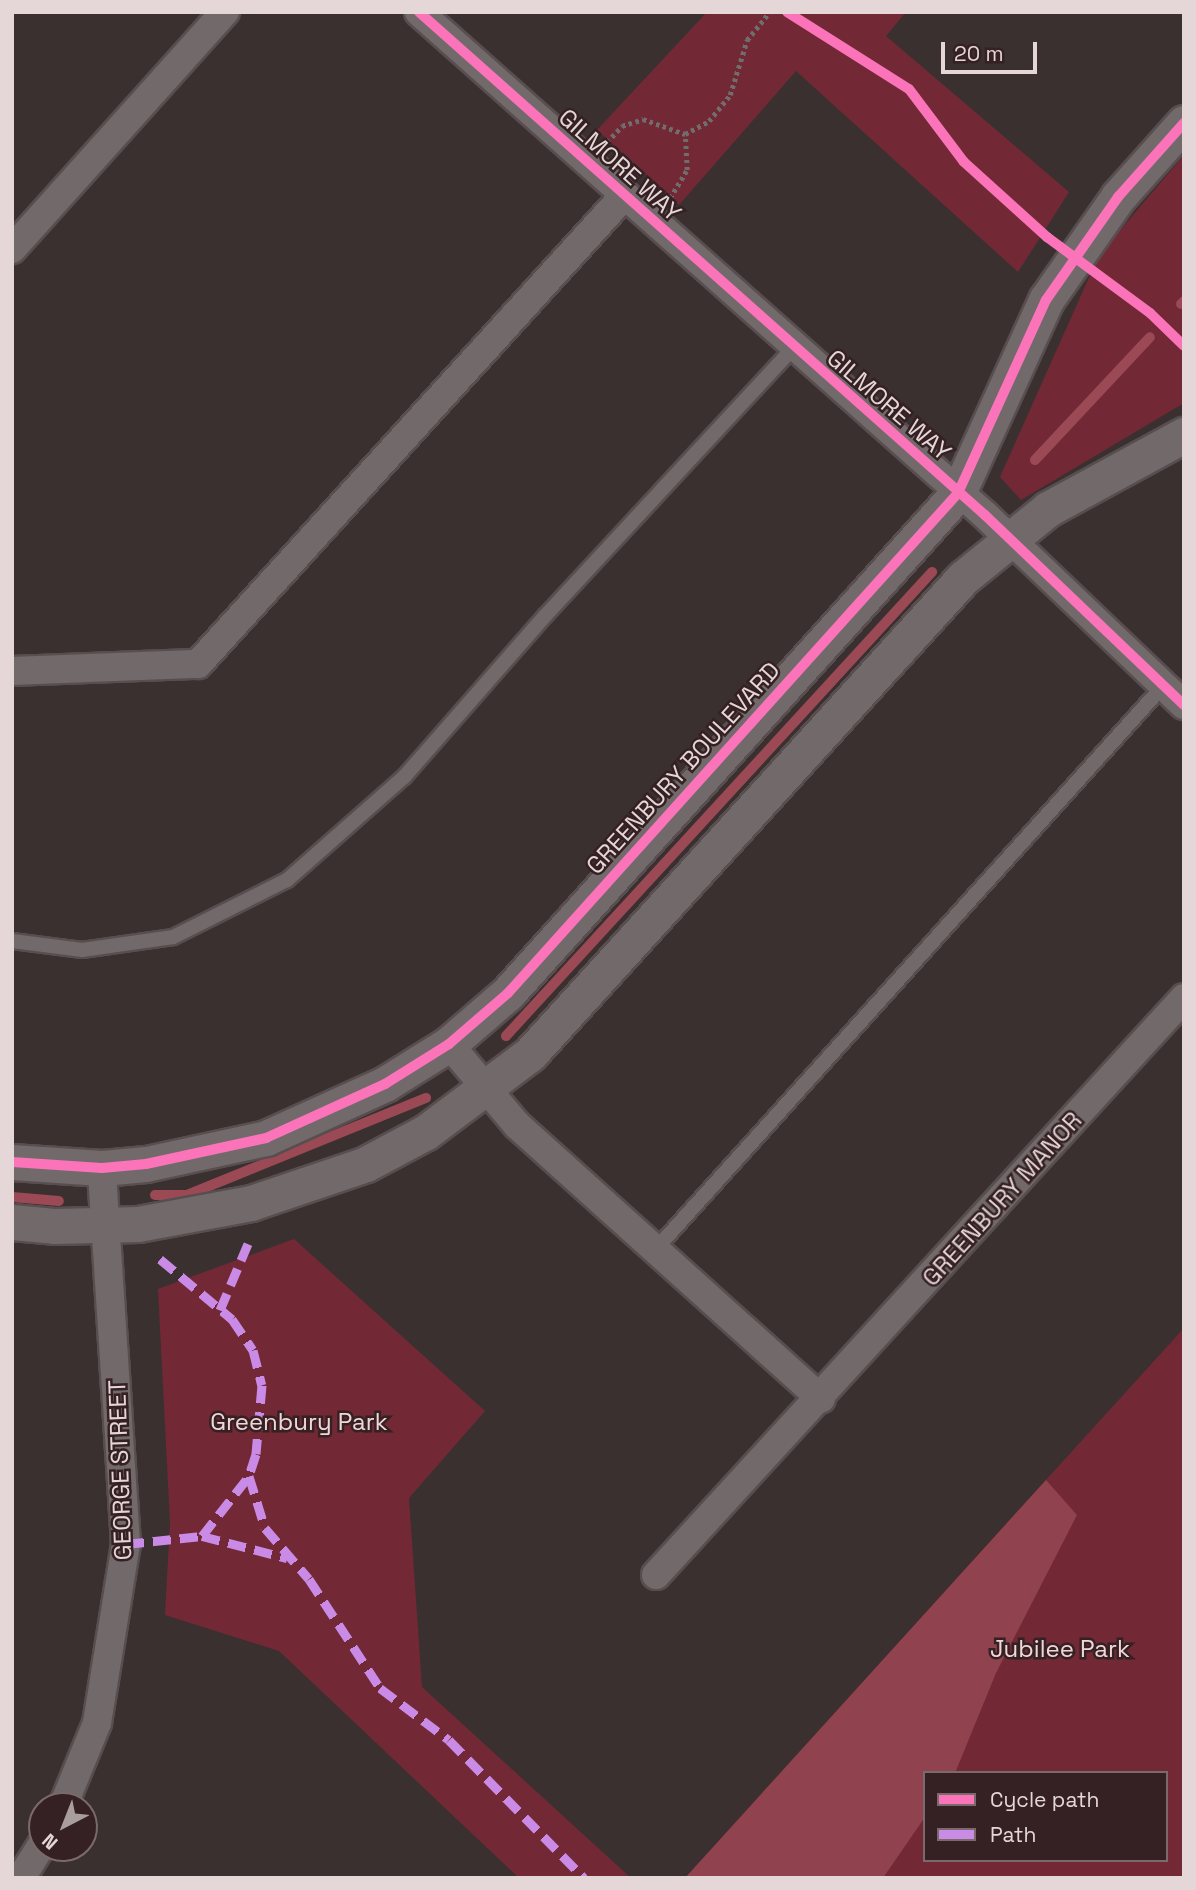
<!DOCTYPE html>
<html>
<head>
<meta charset="utf-8">
<style>
	body { margin:0 }
	#map { position:relative; width:1196px; height:1890px; overflow:hidden; background:#3a3030; font-family:"Space Grotesk",sans-serif }
	div>[style] { position:absolute }
	.green>* { inset:0; background:#732836 }
	.forest>* { inset:0; background:#90424e }
	.stream>* { height:10px; margin:-5px; padding:0 5px; transform-origin:5px; border-radius:5px; background:#9b4955 }
	.path>* { height:4.5px; margin-top:-2.25px; transform-origin:0; background:repeating-linear-gradient(90deg,#736c6c 0 3.5px,transparent 0 7px) }
	.roads { filter:drop-shadow(2px 0 #584e4f) drop-shadow(-2px 0 #584e4f) drop-shadow(0 2px #584e4f) drop-shadow(0 -2px #584e4f) }
	.service>* { height:14px; margin:-7px; padding:0 7px; transform-origin:7px; border-radius:7px; background:#71696a }
	.minor>* { height:28px; margin:-14px; padding:0 14px; transform-origin:14px; border-radius:14px; background:#71696a }
	.tertiary>* { height:35px; margin:-17.5px; padding:0 17.5px; transform-origin:17.5px; border-radius:17.5px; background:#71696a }
	.quiet>* { height:9px; margin-top:-4.5px; transform-origin:0; background:repeating-linear-gradient(90deg,#ca8be6 0 18px,transparent 0 27px) }
	.cycleway>* { height:10px; margin:-5px; padding:0 5px; transform-origin:5px; border-radius:5px; background:#fb73b8 }
	span { translate:-50% -50%; white-space:nowrap; text-align:center; line-height:1.15; -webkit-text-stroke:5px #352123; paint-order:stroke }
	.street-label { font-size:24px; color:#e5d7d8 }
	.park-label { font-size:24px; color:#f1d6d8 }
	.frame { position:absolute; inset:0; border:14px solid #e5d7d8; pointer-events:none }
	.legend { position:absolute; left:923px; top:1771px; width:245px; height:91px; box-sizing:border-box; background:#352123; border:2px solid #7b6a6b; margin:0; padding:9px 12px; list-style:none; font-size:21px; color:#e5d7d8 }
	.legend li { display:flex; align-items:center; gap:14px; height:35px }
	.legend b { width:35px; border:2px solid #7b6a6b }
	.north { position:absolute; left:28px; top:1792px; width:70px; height:70px; box-sizing:border-box; background:#352123; border:2px solid #7b6a6b; border-radius:50%; rotate:222deg; font-size:19px; font-weight:700; line-height:28px; text-align:center; color:#e5d7d8 }
	.north::after { content:''; display:block; margin:auto; width:24px; height:32px; background:#a99d9d; clip-path:polygon(50% 0,100% 100%,50% 72%,0 100%) }
	.scale { position:absolute; left:941px; top:42px; width:96px; height:32px; box-sizing:border-box; border:4px solid #e5d7d8; border-top:0; padding-left:9px; font-size:21px; line-height:24px; white-space:nowrap; color:#e5d7d8; -webkit-text-stroke:5px #352123; paint-order:stroke }
</style>
</head>
<body>
<div id="map">
	<div class="green">
		<div style="clip-path:polygon(707px 12px,906px 12px,886px 36px,1069px 192px,1018px 272px,796px 71px,679px 205px,597px 130px)"></div>
		<div style="clip-path:polygon(1184px 155px,1184px 403px,1021px 500px,1000px 477px,1099px 255px)"></div>
		<div style="clip-path:polygon(294px 1239px,485px 1411px,409px 1498px,422px 1687px,631px 1878px,519px 1878px,279px 1651px,165px 1615px,170px 1523px,158px 1289px)"></div>
		<div style="clip-path:polygon(evenodd,1184px 1328px,1184px 1878px,685px 1878px,1025px 1503px,1184px 1328px,925px 1773px,1166px 1773px,1166px 1860px,925px 1860px,925px 1773px)"></div>
	</div>
	<div class="forest">
		<div style="clip-path:polygon(1046px 1480px,1077px 1515px,996px 1673px,955px 1773px,925px 1773px,925px 1817px,883px 1878px,685px 1878px)"></div>
	</div>
	<div class="stream">
		<div style="left:1181px;top:304px;width:4px;rotate:-45deg"></div>
		<div style="left:1035px;top:460px;width:168px;rotate:-46.9deg"></div>
		<div style="left:506px;top:1036px;width:630px;rotate:-47.44deg"></div>
		<div style="left:155px;top:1195px;width:32px"></div>
		<div style="left:187px;top:1195px;width:258px;rotate:-22.1deg"></div>
		<div style="left:12px;top:1197px;width:47px;rotate:4.9deg"></div>
	</div>
	<div class="path">
		<div style="left:607px;top:142px;width:22px;rotate:-47deg"></div>
		<div style="left:622px;top:126px;width:22px;rotate:-18deg"></div>
		<div style="left:643px;top:119px;width:45px;rotate:19.7deg"></div>
		<div style="left:670px;top:198px;width:33px;rotate:-59deg"></div>
		<div style="left:687px;top:170px;width:36px;rotate:-93deg"></div>
		<div style="left:685px;top:134px;width:27px;rotate:-28deg"></div>
		<div style="left:709px;top:121px;width:33px;rotate:-51deg"></div>
		<div style="left:730px;top:95px;width:58px;rotate:-72.8deg"></div>
		<div style="left:747px;top:40px;width:36px;rotate:-51deg"></div>
	</div>
	<div class="roads">
		<div class="service">
			<div style="left:12px;top:941px;width:71px;rotate:7.3deg"></div>
			<div style="left:82px;top:950px;width:92px;rotate:-8.1deg"></div>
			<div style="left:173px;top:937px;width:127px;rotate:-26.6deg"></div>
			<div style="left:287px;top:880px;width:156px;rotate:-41.4deg"></div>
			<div style="left:404px;top:777px;width:214px;rotate:-48.8deg"></div>
			<div style="left:545px;top:616px;width:365px;rotate:-47.2deg"></div>
			<div style="left:655px;top:1250px;width:759px;rotate:-47.99deg"></div>
		</div>
		<div class="minor">
			<div style="left:419px;top:12px;width:757px;rotate:41.63deg"></div>
			<div style="left:985px;top:515px;width:275px;rotate:43.7deg"></div>
			<div style="left:12px;top:249px;width:319px;rotate:-48.1deg"></div>
			<div style="left:12px;top:671px;width:186px;rotate:-2.2deg"></div>
			<div style="left:198px;top:664px;width:631px;rotate:-47.7deg"></div>
			<div style="left:449px;top:1044px;width:106px;rotate:50deg"></div>
			<div style="left:517px;top:1125px;width:409px;rotate:42deg"></div>
			<div style="left:656px;top:1575px;width:782px;rotate:-47.54deg"></div>
			<div style="left:63px;top:1806px;width:90px;rotate:-67.7deg"></div>
			<div style="left:97px;top:1723px;width:181px;rotate:-80.8deg"></div>
			<div style="left:126px;top:1544px;width:377px;rotate:-93.7deg"></div>
			<div style="left:21px;top:1878px;width:39px;rotate:-58deg"></div>
		</div>
		<div class="tertiary">
			<div style="left:12px;top:1162px;width:90px;rotate:3.8deg"></div>
			<div style="left:102px;top:1168px;width:44px;rotate:-5.2deg"></div>
			<div style="left:146px;top:1164px;width:123px;rotate:-12.2deg"></div>
			<div style="left:266px;top:1138px;width:131px;rotate:-24.4deg"></div>
			<div style="left:385px;top:1084px;width:75px;rotate:-32deg"></div>
			<div style="left:449px;top:1044px;width:78px;rotate:-40.8deg"></div>
			<div style="left:508px;top:993px;width:673px;rotate:-48.01deg"></div>
			<div style="left:958px;top:493px;width:212px;rotate:-65.5deg"></div>
			<div style="left:1046px;top:300px;width:126px;rotate:-55deg"></div>
			<div style="left:1118px;top:197px;width:99px;rotate:-48.3deg"></div>
			<div style="left:12px;top:1222px;width:42px;rotate:5.4deg"></div>
			<div style="left:54px;top:1226px;width:84px;rotate:-1.4deg"></div>
			<div style="left:138px;top:1224px;width:115px;rotate:-10.5deg"></div>
			<div style="left:251px;top:1203px;width:121px;rotate:-18.7deg"></div>
			<div style="left:366px;top:1164px;width:68px;rotate:-28.1deg"></div>
			<div style="left:426px;top:1132px;width:130px;rotate:-36.9deg"></div>
			<div style="left:530px;top:1054px;width:643px;rotate:-47.71deg"></div>
			<div style="left:963px;top:578px;width:109px;rotate:-39.1deg"></div>
			<div style="left:1048px;top:509px;width:155px;rotate:-28.6deg"></div>
		</div>
	</div>
	<div class="quiet">
		<div style="left:160px;top:1259px;width:94px;rotate:39.8deg"></div>
		<div style="left:232px;top:1319px;width:37px;rotate:56deg"></div>
		<div style="left:253px;top:1350px;width:36px;rotate:76deg"></div>
		<div style="left:262px;top:1385px;width:69px;rotate:95deg"></div>
		<div style="left:256px;top:1454px;width:23px;rotate:108deg"></div>
		<div style="left:249px;top:1476px;width:54px;rotate:72.9deg"></div>
		<div style="left:265px;top:1528px;width:67px;rotate:49.2deg"></div>
		<div style="left:309px;top:1579px;width:130px;rotate:56.9deg"></div>
		<div style="left:380px;top:1688px;width:86px;rotate:37deg"></div>
		<div style="left:449px;top:1740px;width:193px;rotate:45.6deg"></div>
		<div style="left:220px;top:1310px;width:77px;rotate:-67.1deg"></div>
		<div style="left:202px;top:1536px;width:88px;rotate:14.5deg"></div>
		<div style="left:126px;top:1544px;width:76px;rotate:-6deg"></div>
		<div style="left:202px;top:1536px;width:76px;rotate:-51.9deg"></div>
	</div>
	<div class="cycleway">
		<div style="left:419px;top:12px;width:757px;rotate:41.63deg"></div>
		<div style="left:985px;top:515px;width:275px;rotate:43.7deg"></div>
		<div style="left:787px;top:12px;width:144px;rotate:32.3deg"></div>
		<div style="left:909px;top:89px;width:91px;rotate:53deg"></div>
		<div style="left:964px;top:162px;width:112px;rotate:42.1deg"></div>
		<div style="left:1047px;top:237px;width:128px;rotate:36.4deg"></div>
		<div style="left:1150px;top:313px;width:47px;rotate:44.1deg"></div>
		<div style="left:12px;top:1162px;width:90px;rotate:3.8deg"></div>
		<div style="left:102px;top:1168px;width:44px;rotate:-5.2deg"></div>
		<div style="left:146px;top:1164px;width:123px;rotate:-12.2deg"></div>
		<div style="left:266px;top:1138px;width:131px;rotate:-24.4deg"></div>
		<div style="left:385px;top:1084px;width:75px;rotate:-32deg"></div>
		<div style="left:449px;top:1044px;width:78px;rotate:-40.8deg"></div>
		<div style="left:508px;top:993px;width:673px;rotate:-48.01deg"></div>
		<div style="left:958px;top:493px;width:212px;rotate:-65.5deg"></div>
		<div style="left:1046px;top:300px;width:126px;rotate:-55deg"></div>
		<div style="left:1118px;top:197px;width:99px;rotate:-48.3deg"></div>
	</div>
	<div class="street-label">
		<span style="left:620px;top:165px;rotate:42deg">GILMORE WAY</span>
		<span style="left:889px;top:405px;rotate:41deg">GILMORE WAY</span>
		<span style="left:683px;top:768px;rotate:-48deg">GREENBURY BOULEVARD</span>
		<span style="left:1002px;top:1199px;rotate:-48deg">GREENBURY MANOR</span>
		<span style="left:120px;top:1470px;rotate:-92deg">GEORGE STREET</span>
	</div>
	<div class="park-label">
		<span style="left:299px;top:1422px">Greenbury Park</span>
		<span style="left:1060px;top:1649px">Jubilee Park</span>
	</div>
	<div class="frame"></div>
	<ul class="legend">
	<li><b style="height:9px;background:#fb73b8"></b>Cycle path</li>
	<li><b style="height:9px;background:#ca8be6"></b>Path</li>
	</ul>
	<div class="north">N</div>
	<div class="scale">20 m</div>
</div>
</body>
</html>
